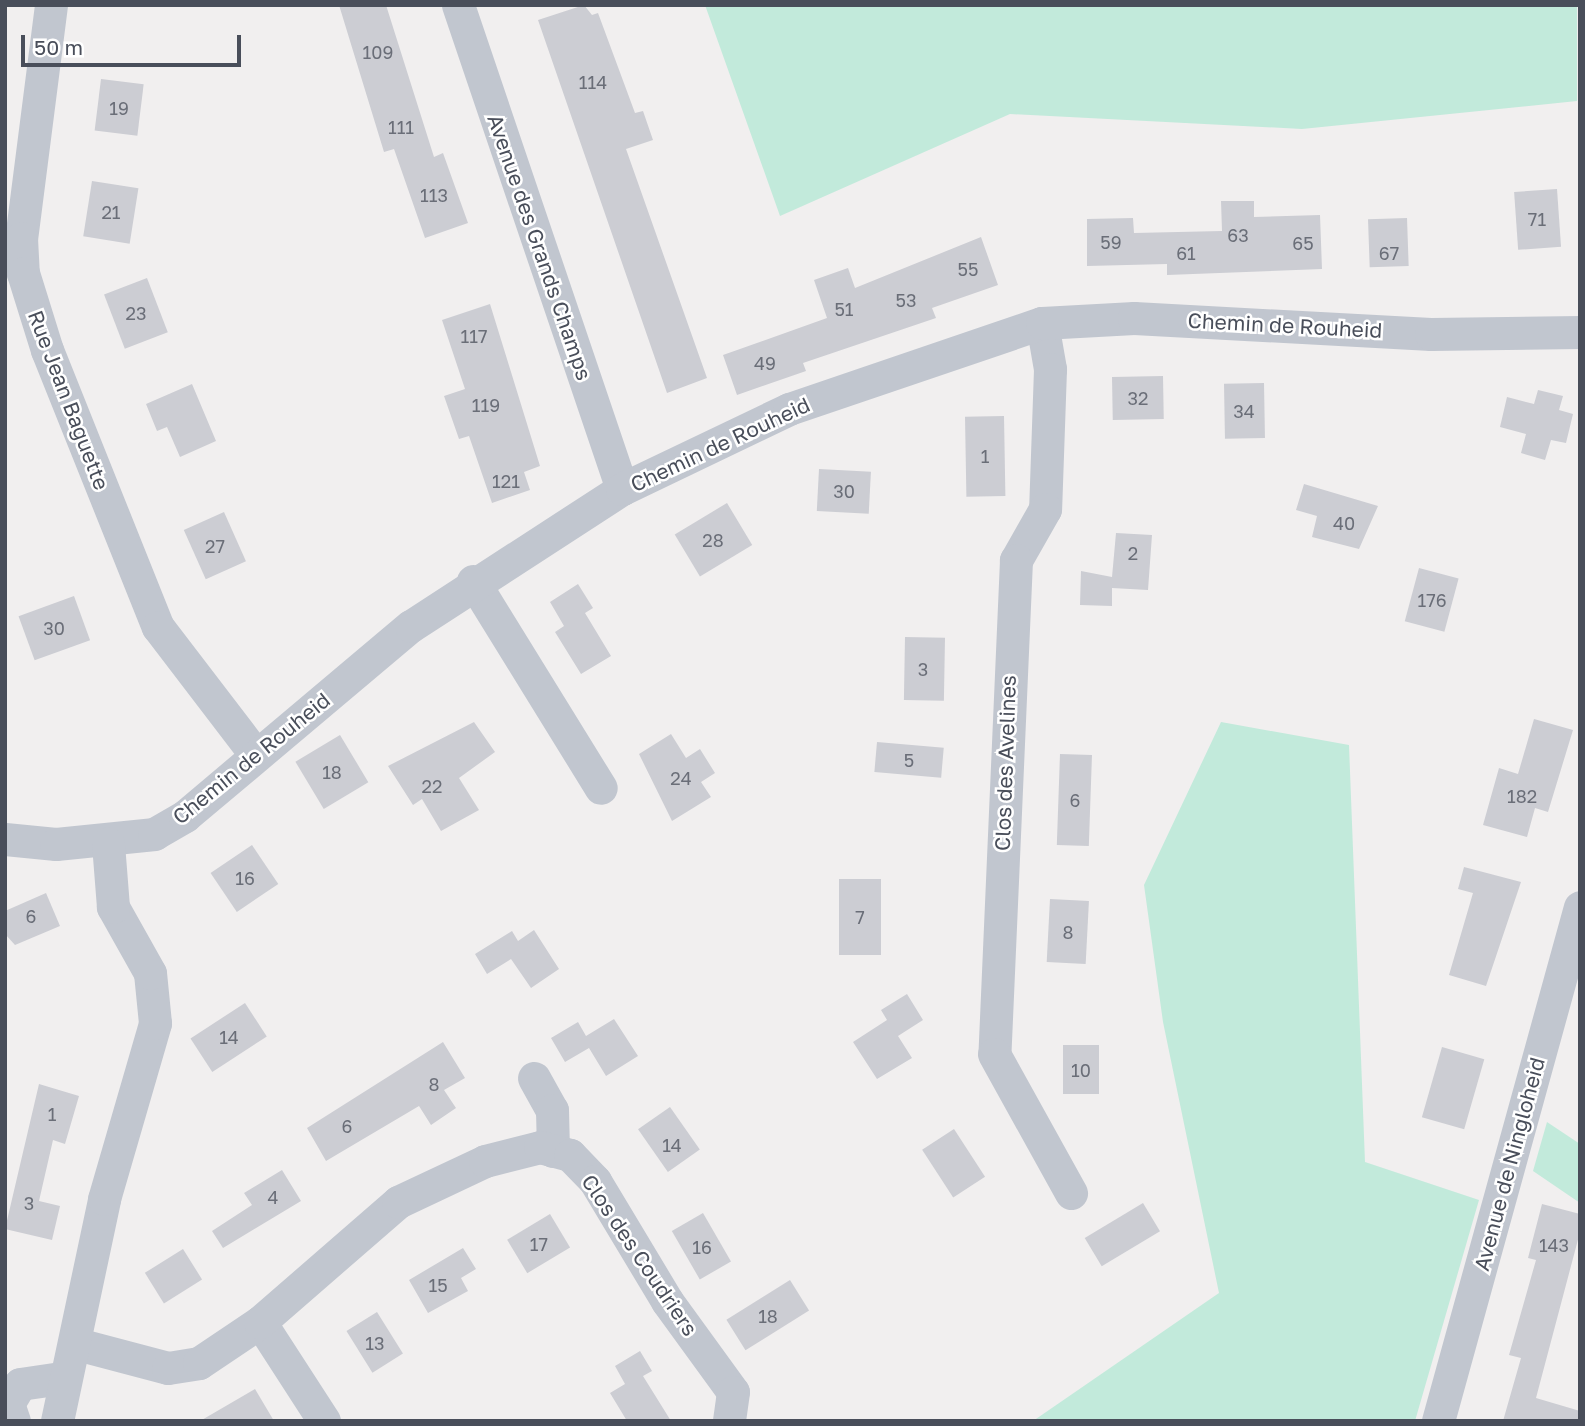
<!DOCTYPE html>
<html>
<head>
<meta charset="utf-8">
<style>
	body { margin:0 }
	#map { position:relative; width:1585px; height:1426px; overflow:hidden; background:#f1efef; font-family:"Golos Text",sans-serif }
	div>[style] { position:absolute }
	.green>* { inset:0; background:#c2eadb }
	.building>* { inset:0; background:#cccdd3; transform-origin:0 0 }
	.minor>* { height:33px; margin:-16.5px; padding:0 16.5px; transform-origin:16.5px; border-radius:16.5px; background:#c1c6cf }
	span { translate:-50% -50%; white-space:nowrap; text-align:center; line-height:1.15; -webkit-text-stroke:5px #fff; paint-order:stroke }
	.number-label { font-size:18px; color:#6a6e78 }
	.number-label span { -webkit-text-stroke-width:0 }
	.street-label { font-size:21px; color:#494e5a }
	.frame { position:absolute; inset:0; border:7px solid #494e5a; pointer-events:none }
	.scale { position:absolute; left:21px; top:35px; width:220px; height:32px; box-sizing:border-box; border:4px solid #494e5a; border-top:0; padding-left:9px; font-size:21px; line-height:24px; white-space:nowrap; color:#494e5a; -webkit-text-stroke:5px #fff; paint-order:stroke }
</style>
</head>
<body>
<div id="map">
	<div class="green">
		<div style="clip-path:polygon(705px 5px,1577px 5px,1577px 101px,1302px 129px,1010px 114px,780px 216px)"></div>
		<div style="clip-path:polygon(1221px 722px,1349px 745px,1365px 1162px,1479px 1200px,1415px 1421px,1033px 1421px,1219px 1293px,1163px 1022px,1144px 885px)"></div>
		<div style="clip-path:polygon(1547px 1122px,1580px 1144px,1580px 1203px,1533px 1171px)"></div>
	</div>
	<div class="building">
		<div style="clip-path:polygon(339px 5px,386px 5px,434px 157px,443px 153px,468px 223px,425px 238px,394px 149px,384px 152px)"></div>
		<div style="clip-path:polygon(584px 5px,592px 15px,598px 13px,635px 113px,643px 111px,653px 140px,626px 149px,707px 378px,667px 393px,538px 20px)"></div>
		<div style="left:101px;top:79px;width:43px;height:52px;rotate:7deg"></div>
		<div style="left:92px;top:181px;width:47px;height:56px;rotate:9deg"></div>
		<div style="left:1557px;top:189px;width:58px;height:43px;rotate:86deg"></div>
		<div style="clip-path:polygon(1221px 201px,1254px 201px,1254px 217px,1320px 215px,1322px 269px,1167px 275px,1167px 264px,1087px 266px,1087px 219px,1133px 218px,1134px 233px,1222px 231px)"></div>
		<div style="left:1407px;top:218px;width:48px;height:39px;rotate:88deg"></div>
		<div style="clip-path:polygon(981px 237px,998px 285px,932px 308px,936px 318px,803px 363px,806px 371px,737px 395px,723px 355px,827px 318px,814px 280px,848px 268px,855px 288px)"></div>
		<div style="left:147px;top:278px;width:58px;height:46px;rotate:69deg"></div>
		<div style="clip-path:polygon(490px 304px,540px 466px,524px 472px,530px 490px,492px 503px,469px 436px,459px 439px,444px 396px,465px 389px,442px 320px)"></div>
		<div style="left:1163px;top:376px;width:43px;height:51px;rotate:89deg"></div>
		<div style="left:1264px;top:383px;width:55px;height:40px;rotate:89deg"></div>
		<div style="clip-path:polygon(192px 384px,216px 441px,180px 457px,167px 427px,157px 431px,146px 404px)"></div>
		<div style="clip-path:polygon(1538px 390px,1563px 396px,1559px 410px,1573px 414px,1566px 443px,1551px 440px,1545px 460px,1521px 453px,1526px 434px,1500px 427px,1507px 397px,1534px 404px)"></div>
		<div style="left:1004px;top:416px;width:80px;height:39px;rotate:89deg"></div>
		<div style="left:819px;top:469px;width:52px;height:42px;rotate:3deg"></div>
		<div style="clip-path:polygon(1304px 484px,1378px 506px,1359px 549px,1312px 537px,1317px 516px,1296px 510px)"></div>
		<div style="left:727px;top:503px;width:49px;height:61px;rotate:59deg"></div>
		<div style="left:224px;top:512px;width:54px;height:44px;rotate:66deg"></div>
		<div style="clip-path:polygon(1116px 533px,1152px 535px,1148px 590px,1112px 588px,1112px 606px,1080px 605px,1081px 571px,1112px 577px)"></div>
		<div style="left:1419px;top:568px;width:41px;height:55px;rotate:15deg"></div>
		<div style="clip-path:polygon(578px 584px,593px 608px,585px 613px,611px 656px,581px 674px,555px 632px,564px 626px,550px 602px)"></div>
		<div style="left:74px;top:596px;width:47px;height:59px;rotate:70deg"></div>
		<div style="left:905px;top:637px;width:40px;height:63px;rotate:1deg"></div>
		<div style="clip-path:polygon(1534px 719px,1573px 730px,1548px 812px,1535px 808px,1527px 837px,1483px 825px,1499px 768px,1518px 774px)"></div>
		<div style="clip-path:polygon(474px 722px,495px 752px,459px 778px,479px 810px,441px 831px,422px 799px,413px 805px,388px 766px)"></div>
		<div style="clip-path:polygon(671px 734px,686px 758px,700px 749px,715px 773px,701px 782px,711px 797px,672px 821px,639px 754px)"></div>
		<div style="left:340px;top:735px;width:55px;height:52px;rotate:59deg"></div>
		<div style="left:877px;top:742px;width:67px;height:30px;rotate:5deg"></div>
		<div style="left:1060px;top:754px;width:32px;height:91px;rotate:2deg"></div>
		<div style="left:252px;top:845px;width:47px;height:50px;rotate:56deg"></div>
		<div style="clip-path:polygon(1464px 867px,1521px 882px,1486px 986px,1449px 975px,1473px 893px,1458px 889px)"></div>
		<div style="left:839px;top:879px;width:42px;height:76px"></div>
		<div style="clip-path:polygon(46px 893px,60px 926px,15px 945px,5px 934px,5px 911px)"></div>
		<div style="left:1050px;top:899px;width:39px;height:63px;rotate:3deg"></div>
		<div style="clip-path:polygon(534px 930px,559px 969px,531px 988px,511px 959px,487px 974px,475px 954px,512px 931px,518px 941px)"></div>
		<div style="clip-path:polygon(907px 994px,923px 1020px,898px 1036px,912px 1058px,877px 1079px,853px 1042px,887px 1020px,881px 1010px)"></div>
		<div style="left:245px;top:1003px;width:40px;height:65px;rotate:57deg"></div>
		<div style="clip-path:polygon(614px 1019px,638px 1056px,606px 1076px,589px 1048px,565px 1062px,551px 1038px,578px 1022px,586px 1036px)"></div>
		<div style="clip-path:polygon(443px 1042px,465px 1078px,444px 1090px,456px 1108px,431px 1125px,419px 1106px,326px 1161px,307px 1128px)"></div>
		<div style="left:1063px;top:1045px;width:36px;height:49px"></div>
		<div style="left:1442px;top:1047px;width:44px;height:73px;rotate:16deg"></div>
		<div style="clip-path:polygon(39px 1084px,79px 1096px,65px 1144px,53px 1140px,39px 1201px,60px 1206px,52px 1240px,5px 1229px)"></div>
		<div style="left:670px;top:1107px;width:52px;height:39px;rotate:55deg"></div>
		<div style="left:954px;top:1129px;width:57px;height:38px;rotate:57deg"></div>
		<div style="clip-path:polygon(282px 1170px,301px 1201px,223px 1248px,212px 1231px,252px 1205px,244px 1193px)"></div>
		<div style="left:1143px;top:1203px;width:33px;height:68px;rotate:59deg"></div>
		<div style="clip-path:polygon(1542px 1204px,1580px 1214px,1580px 1232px,1536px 1398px,1580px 1411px,1580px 1421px,1503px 1421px,1521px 1358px,1509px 1355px,1536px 1260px,1528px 1258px)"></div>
		<div style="left:703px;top:1213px;width:56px;height:36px;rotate:60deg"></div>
		<div style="left:550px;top:1214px;width:39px;height:50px;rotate:59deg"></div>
		<div style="clip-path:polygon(463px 1248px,476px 1269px,461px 1278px,468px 1291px,428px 1313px,409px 1280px)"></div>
		<div style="left:183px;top:1249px;width:36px;height:45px;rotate:58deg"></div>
		<div style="left:790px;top:1280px;width:36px;height:75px;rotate:58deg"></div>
		<div style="left:377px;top:1312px;width:49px;height:36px;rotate:58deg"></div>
		<div style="clip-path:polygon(640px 1351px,652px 1371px,643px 1376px,671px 1421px,627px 1421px,610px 1393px,625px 1384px,615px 1366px)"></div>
		<div style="clip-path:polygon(255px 1389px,274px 1421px,200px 1421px)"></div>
	</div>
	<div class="minor">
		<div style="left:51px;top:5px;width:235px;rotate:97.3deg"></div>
		<div style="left:21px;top:238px;width:35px;rotate:87deg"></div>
		<div style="left:23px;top:273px;width:81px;rotate:72.7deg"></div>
		<div style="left:47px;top:350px;width:298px;rotate:68.2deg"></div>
		<div style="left:158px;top:627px;width:161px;rotate:52.6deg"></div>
		<div style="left:458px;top:5px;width:511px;rotate:71.28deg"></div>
		<div style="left:1042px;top:323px;width:47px;rotate:80.1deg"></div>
		<div style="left:1050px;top:369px;width:140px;rotate:92deg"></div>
		<div style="left:1045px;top:509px;width:59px;rotate:119.6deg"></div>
		<div style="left:1016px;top:560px;width:494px;rotate:92.5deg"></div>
		<div style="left:994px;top:1054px;width:159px;rotate:61deg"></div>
		<div style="left:473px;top:581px;width:243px;rotate:58.3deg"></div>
		<div style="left:5px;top:839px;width:51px;rotate:5.6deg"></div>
		<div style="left:56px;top:844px;width:99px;rotate:-5.8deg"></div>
		<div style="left:154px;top:834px;width:36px;rotate:-30deg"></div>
		<div style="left:185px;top:816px;width:295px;rotate:-40.1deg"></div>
		<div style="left:411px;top:626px;width:252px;rotate:-33deg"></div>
		<div style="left:622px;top:489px;width:185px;rotate:-25.6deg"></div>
		<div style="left:789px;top:409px;width:267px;rotate:-18.8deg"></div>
		<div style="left:1042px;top:323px;width:92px;rotate:-3.1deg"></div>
		<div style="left:1134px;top:318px;width:297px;rotate:3.1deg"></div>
		<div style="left:1431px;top:334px;width:149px;rotate:-0.8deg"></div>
		<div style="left:534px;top:1078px;width:37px;rotate:61deg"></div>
		<div style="left:552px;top:1110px;width:41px;rotate:88.6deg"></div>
		<div style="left:260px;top:1322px;width:118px;rotate:57.1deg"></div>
		<div style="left:77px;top:1344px;width:94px;rotate:14.8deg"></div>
		<div style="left:168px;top:1368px;width:31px;rotate:-9deg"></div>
		<div style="left:199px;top:1363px;width:73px;rotate:-33.9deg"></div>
		<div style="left:260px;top:1322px;width:183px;rotate:-41deg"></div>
		<div style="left:398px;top:1202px;width:96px;rotate:-25.2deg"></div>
		<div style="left:485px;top:1161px;width:57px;rotate:-14.3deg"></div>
		<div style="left:540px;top:1147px;width:31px;rotate:15deg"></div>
		<div style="left:570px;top:1155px;width:36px;rotate:46deg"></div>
		<div style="left:595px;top:1181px;width:140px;rotate:59deg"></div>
		<div style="left:667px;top:1301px;width:112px;rotate:54deg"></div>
		<div style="left:733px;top:1392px;width:29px;rotate:98deg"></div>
		<div style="left:14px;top:1421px;width:18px;rotate:-109deg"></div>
		<div style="left:8px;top:1404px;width:23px;rotate:-59deg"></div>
		<div style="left:20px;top:1384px;width:41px;rotate:-8.3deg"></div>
		<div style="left:57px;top:1421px;width:227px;rotate:-78deg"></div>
		<div style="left:104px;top:1199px;width:183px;rotate:-73.8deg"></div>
		<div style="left:155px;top:1023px;width:50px;rotate:-95.7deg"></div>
		<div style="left:150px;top:973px;width:76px;rotate:-119.3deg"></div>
		<div style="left:113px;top:907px;width:64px;rotate:-94.5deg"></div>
		<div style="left:1438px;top:1421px;width:533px;rotate:-74.56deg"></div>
	</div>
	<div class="number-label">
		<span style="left:378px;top:52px">109</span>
		<span style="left:593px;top:82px">114</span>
		<span style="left:119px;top:108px">19</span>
		<span style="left:401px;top:127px">111</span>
		<span style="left:434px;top:195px">113</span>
		<span style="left:111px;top:212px">21</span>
		<span style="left:1537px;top:219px">71</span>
		<span style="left:1238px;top:235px">63</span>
		<span style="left:1111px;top:242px">59</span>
		<span style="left:1303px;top:243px">65</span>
		<span style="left:1186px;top:253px">61</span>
		<span style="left:1389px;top:253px">67</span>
		<span style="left:968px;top:269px">55</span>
		<span style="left:906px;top:300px">53</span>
		<span style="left:844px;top:309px">51</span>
		<span style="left:136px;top:313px">23</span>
		<span style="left:474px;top:336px">117</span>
		<span style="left:765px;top:363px">49</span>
		<span style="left:1138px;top:398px">32</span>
		<span style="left:486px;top:405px">119</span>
		<span style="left:1244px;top:411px">34</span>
		<span style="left:985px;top:456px">1</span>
		<span style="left:506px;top:481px">121</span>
		<span style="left:844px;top:491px">30</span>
		<span style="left:1344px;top:523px">40</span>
		<span style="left:713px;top:540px">28</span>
		<span style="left:215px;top:546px">27</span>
		<span style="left:1133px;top:553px">2</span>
		<span style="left:1432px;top:600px">176</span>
		<span style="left:54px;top:628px">30</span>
		<span style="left:923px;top:669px">3</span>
		<span style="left:909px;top:760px">5</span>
		<span style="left:332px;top:772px">18</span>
		<span style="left:681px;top:778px">24</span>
		<span style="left:432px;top:786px">22</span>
		<span style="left:1522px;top:796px">182</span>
		<span style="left:1075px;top:800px">6</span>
		<span style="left:245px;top:878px">16</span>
		<span style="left:31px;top:916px">6</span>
		<span style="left:860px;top:917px">7</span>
		<span style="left:1068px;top:932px">8</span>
		<span style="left:229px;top:1037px">14</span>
		<span style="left:1081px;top:1070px">10</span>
		<span style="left:434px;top:1084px">8</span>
		<span style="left:52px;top:1114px">1</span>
		<span style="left:347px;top:1126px">6</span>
		<span style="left:672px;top:1145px">14</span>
		<span style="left:273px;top:1197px">4</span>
		<span style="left:29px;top:1203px">3</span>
		<span style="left:539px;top:1244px">17</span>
		<span style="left:1554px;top:1245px">143</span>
		<span style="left:702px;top:1247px">16</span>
		<span style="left:438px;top:1285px">15</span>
		<span style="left:768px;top:1316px">18</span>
		<span style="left:375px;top:1343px">13</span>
	</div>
	<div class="street-label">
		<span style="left:540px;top:247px;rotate:71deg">Avenue des Grands Champs</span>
		<span style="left:1285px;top:325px;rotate:3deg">Chemin de Rouheid</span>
		<span style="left:69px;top:400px;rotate:69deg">Rue Jean Baguette</span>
		<span style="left:720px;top:444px;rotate:-25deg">Chemin de Rouheid</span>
		<span style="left:251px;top:758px;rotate:-39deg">Chemin de Rouheid</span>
		<span style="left:1005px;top:763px;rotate:-88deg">Clos des Avelines</span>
		<span style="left:1509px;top:1164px;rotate:-75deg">Avenue de Ningloheid</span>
		<span style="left:640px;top:1255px;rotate:56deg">Clos des Coudriers</span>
	</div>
	<div class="frame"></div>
	<div class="scale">50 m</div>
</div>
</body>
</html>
